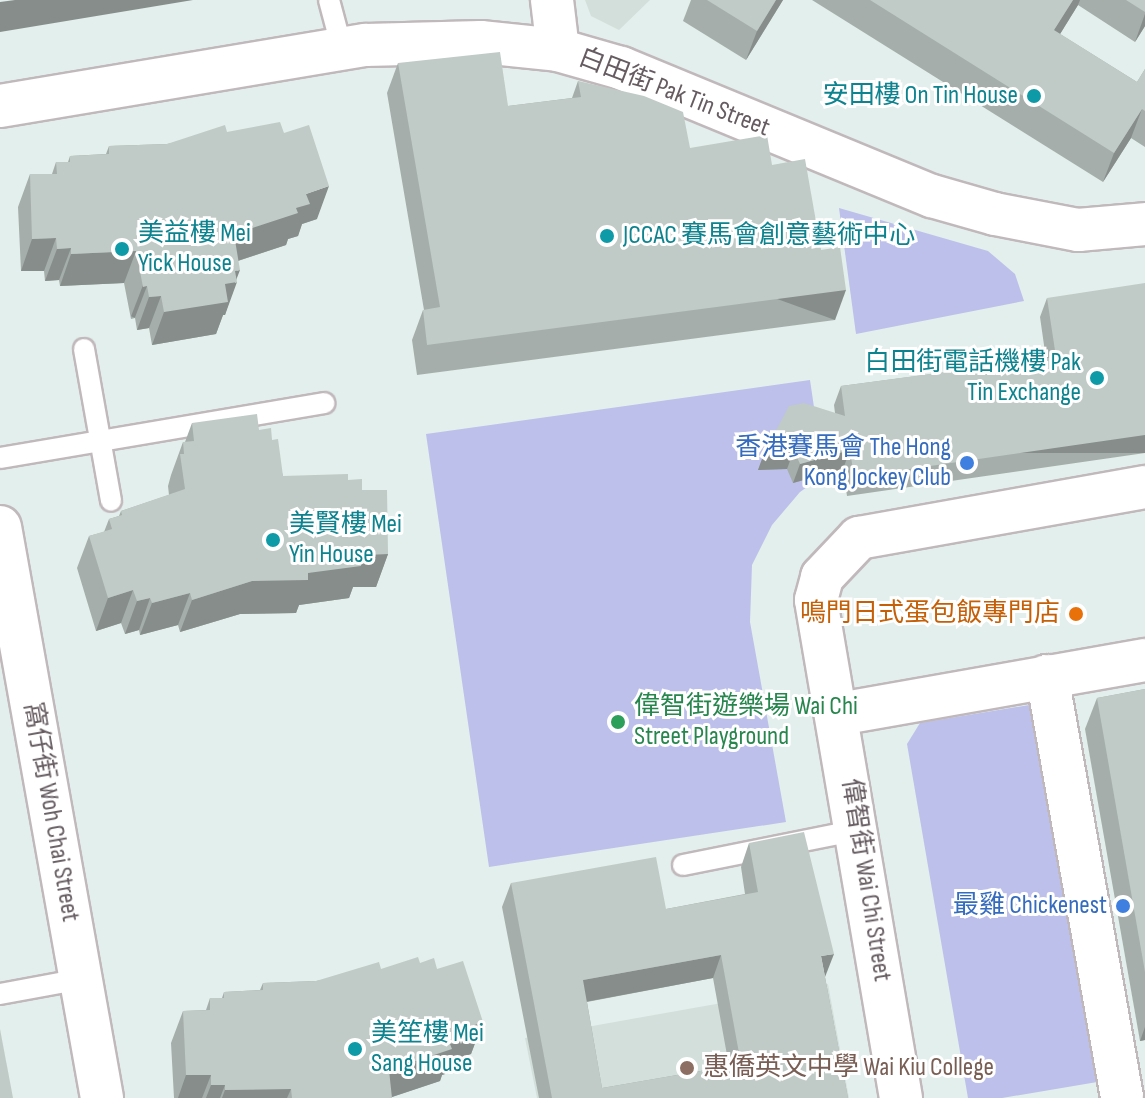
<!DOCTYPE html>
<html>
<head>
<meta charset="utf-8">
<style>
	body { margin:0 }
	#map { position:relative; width:1145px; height:1098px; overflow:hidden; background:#e3efec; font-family:"Sofia Sans Condensed","Noto Sans TC",sans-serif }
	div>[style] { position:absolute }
	.education>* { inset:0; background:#d2dfdb }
	.green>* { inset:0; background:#bdc0ea }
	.roads { filter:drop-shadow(2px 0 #c1b8bc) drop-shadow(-2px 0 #c1b8bc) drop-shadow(0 2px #c1b8bc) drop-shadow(0 -2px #c1b8bc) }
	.lane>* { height:20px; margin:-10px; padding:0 10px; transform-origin:10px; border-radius:10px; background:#fff }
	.street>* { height:42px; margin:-21px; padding:0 21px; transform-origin:21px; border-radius:21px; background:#fff }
	.wall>* { inset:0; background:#a5aeaa }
	.shaded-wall>* { inset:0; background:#868d8b; transform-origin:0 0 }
	.building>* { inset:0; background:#c0cac6 }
	.dots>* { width:22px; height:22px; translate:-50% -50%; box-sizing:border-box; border:4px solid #fff; border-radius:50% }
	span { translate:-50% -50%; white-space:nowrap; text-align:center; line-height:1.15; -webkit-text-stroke:6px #fff; paint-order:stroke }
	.street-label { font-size:26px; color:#655b60 }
	.culture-label { font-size:26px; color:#0d838f }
	.right { translate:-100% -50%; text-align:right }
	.left { translate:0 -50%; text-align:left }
	.shop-label { font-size:26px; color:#366cbe }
	.food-label { font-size:26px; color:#c56008 }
	.leisure-label { font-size:26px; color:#27864d }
	.education-label { font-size:26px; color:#785e54 }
</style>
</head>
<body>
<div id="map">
	<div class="education">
		<div style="clip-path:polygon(585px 0,650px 0,619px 30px,591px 16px)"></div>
		<div style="clip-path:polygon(828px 984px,849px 1098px,537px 1098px,525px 1038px)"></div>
	</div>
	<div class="green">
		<div style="clip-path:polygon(839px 208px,988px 251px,1015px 274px,1024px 301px,856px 334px)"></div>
		<div style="clip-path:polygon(810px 380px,824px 475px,800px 492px,772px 525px,752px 565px,750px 622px,786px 822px,489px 867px,426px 434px)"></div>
		<div style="clip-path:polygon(1041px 703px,1109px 1080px,1002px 1098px,968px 1098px,907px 744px,920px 723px)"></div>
	</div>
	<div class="roads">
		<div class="lane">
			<div style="left:329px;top:0;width:51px;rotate:75.1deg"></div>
			<div style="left:84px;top:349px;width:154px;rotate:79.9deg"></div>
			<div style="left:0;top:458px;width:329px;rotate:-9.6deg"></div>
			<div style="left:683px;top:865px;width:178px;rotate:-11.3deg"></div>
			<div style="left:0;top:994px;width:82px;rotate:-10.5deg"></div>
		</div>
		<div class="street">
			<div style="left:552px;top:0;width:50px;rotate:83.2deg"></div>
			<div style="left:0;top:106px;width:371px;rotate:-9.5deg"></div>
			<div style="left:366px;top:45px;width:115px;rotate:-1.5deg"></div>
			<div style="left:481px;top:42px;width:77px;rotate:5.9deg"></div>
			<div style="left:558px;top:50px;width:66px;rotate:15.9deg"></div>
			<div style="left:621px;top:68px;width:336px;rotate:22.4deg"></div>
			<div style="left:932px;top:196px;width:66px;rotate:15.9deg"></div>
			<div style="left:995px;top:214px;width:85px;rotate:10.9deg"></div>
			<div style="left:1078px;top:230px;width:67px;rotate:-5.1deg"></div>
			<div style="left:0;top:527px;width:580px;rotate:79.87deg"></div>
			<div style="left:1047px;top:676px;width:429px;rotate:79.9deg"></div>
			<div style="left:839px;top:714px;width:311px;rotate:-10deg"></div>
			<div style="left:901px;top:1098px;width:505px;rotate:-99.69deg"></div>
			<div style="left:816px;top:600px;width:24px;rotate:-75deg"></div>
			<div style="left:822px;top:577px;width:54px;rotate:-46.5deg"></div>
			<div style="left:859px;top:538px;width:291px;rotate:-10.1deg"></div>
		</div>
	</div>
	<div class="wall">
		<div style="clip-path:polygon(691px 0,783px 0,746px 60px,683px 21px)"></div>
		<div style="clip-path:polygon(812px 0,1145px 0,1145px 26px,1135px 42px,1078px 5px,1060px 34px,1137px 82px,1145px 69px,1145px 147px,1131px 138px,1103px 182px)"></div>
		<div style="clip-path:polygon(398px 63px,508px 106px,572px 98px,578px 81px,690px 148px,772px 165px,821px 250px,835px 320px,417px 375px,412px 340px,423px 310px,424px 310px,387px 93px)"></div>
		<div style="clip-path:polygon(227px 132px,317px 219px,302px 224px,298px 236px,288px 239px,286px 245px,238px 261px,236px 279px,225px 315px,223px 315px,216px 334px,152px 345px,149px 328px,137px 330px,135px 318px,131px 319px,124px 283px,60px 286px,59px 280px,45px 281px,44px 271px,21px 271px,18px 207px,30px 174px,52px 174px,56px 162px,68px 162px,70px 156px,106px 154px,109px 146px,167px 144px)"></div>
		<div style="clip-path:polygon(1047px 298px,1145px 453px,847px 496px,843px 469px,793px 483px,787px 469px,758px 470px,765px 451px,835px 413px,834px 405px,841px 386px,1046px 359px,1040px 317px)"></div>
		<div style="clip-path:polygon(192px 423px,259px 430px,272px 440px,283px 476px,348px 480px,362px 490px,388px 554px,376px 587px,353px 587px,349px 598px,299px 605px,296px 613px,240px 614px,180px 632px,178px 625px,140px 635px,139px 630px,125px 634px,121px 623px,96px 631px,77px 568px,89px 536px,104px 532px,109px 519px,119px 516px,121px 511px,169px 495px,168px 486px,171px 475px,183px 442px,185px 442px)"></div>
		<div style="clip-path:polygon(1145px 689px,1145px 1040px,1140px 1041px,1085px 729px,1097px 698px)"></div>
		<div style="clip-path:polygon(evenodd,749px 843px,825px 977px,848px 1098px,539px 1098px,502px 907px,511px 883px,666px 909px,745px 894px,741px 867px,749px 843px,713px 978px,729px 1066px,602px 1088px,587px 1002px,713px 978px)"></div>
		<div style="clip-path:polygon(420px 963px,437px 969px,483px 1022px,471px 1054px,456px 1059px,451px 1072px,442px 1075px,440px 1081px,392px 1097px,392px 1098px,174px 1098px,171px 1043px,183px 1011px,206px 1010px,210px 998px,222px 998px,224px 992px,260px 990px,263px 983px,316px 981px)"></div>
	</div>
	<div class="shaded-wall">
		<div style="clip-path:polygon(15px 0,193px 0,0 32px,0 2px)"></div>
		<div style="clip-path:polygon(776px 0,783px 0,746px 60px,757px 31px)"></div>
		<div style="clip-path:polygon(1073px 0,1080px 0,1078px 5px,1044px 60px,1054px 30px)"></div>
		<div style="clip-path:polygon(1145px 14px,1145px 26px,1135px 42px)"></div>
		<div style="clip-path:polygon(1142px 109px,1131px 138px,1103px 182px,1114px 153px)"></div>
		<div style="clip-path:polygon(329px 186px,317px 219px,302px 224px,298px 236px,288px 239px,286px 245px,222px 266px,234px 234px,296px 208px,306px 194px)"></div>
		<div style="clip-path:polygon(56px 238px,44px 271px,21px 271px,32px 239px)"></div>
		<div style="clip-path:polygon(71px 248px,59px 280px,45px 281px,57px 249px)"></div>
		<div style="clip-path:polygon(136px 251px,124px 283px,60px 286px,71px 254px)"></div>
		<div style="clip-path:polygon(240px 270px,235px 283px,237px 282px,225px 315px,223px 315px,216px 334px,152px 345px,164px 312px,225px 284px,235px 271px)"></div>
		<div style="left:147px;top:286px;width:34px;height:4px;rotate:111deg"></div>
		<div style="left:846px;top:290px;width:32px;height:423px;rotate:110deg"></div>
		<div style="clip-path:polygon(161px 296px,149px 328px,137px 330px,149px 297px)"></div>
		<div style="left:1145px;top:435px;width:18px;height:294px;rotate:90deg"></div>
		<div style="clip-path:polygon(794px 450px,787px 469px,758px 470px,765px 451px)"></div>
		<div style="clip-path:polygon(850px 450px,843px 469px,793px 483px,800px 464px)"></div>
		<div style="clip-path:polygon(388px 554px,376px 587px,353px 587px,349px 598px,299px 605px,296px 613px,240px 614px,180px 632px,192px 600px,252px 581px,308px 573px,361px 555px)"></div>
		<div style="clip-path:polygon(133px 590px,121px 623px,96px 631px,108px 598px)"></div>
		<div style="clip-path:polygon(190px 593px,178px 625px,140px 635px,152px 603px)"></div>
		<div style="clip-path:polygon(150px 598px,139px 630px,125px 634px,137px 601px)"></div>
		<div style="clip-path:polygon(834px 954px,825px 977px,821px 956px)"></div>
		<div style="clip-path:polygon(721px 955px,713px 978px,574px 1004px,583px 980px)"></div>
		<div style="clip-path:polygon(483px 1022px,471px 1054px,456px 1059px,451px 1072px,442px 1075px,440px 1081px,389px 1098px,389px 1070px,450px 1044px,460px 1030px)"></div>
		<div style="clip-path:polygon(1145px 1027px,1145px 1040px,1140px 1041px)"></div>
		<div style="clip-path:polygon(186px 1075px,211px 1075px,202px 1098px,178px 1098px)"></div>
		<div style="clip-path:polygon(211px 1085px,225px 1085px,220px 1098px,206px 1098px)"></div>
		<div style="clip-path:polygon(291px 1089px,287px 1098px,222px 1098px,225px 1090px)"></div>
	</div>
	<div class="building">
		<div style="clip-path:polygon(707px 0,776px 0,757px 31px)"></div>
		<div style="clip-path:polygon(870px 0,1073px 0,1054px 30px,1137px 82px,1145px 69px,1145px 111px,1142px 109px,1114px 153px)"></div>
		<div style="clip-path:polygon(1126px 0,1145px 0,1145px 12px)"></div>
		<div style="clip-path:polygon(500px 52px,508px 106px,581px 97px,578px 81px,644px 96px,683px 112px,690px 148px,767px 135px,772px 165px,805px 159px,821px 250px,840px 247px,846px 290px,427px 345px,423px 310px,440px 307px,398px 63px)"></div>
		<div style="clip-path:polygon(280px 122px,284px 133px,309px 125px,329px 186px,306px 194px,310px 204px,296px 208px,298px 213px,234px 234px,240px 270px,235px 271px,237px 282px,225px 284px,228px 302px,164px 312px,161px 296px,149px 297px,147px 286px,143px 287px,136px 251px,71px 254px,71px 248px,57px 249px,56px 238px,32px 239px,30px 174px,57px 174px,56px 162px,70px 162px,70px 156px,109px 154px,109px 146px,167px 144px,225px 125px,227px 132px)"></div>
		<div style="clip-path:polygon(1145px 283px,1145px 435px,854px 477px,850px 450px,800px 464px,794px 450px,765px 451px,789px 406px,804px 403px,845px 416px,841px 386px,1056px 357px,1047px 298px)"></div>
		<div style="clip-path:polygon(257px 414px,259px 430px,271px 428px,272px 440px,278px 439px,283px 476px,348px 474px,348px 480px,362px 479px,362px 490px,387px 490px,388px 554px,361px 555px,361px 566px,308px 573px,308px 580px,252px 581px,192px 600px,190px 593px,152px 603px,150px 598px,137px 601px,133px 590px,108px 598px,89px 536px,112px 529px,109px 519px,122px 515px,121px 511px,185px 489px,180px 454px,184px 454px,183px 442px,194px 441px,192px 423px)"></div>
		<div style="clip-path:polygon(1145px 689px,1145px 972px,1097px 698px)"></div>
		<div style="clip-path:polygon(evenodd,804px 832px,834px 954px,821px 956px,848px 1098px,552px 1098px,511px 883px,656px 857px,666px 909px,758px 892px,749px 843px,804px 832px,721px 955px,741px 1064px,602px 1088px,583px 980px,721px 955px)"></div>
		<div style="clip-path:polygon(418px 957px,420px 963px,434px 958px,437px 969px,463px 961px,483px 1022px,460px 1030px,463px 1040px,450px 1044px,452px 1049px,389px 1070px,392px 1098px,292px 1098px,291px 1089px,225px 1090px,225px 1085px,211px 1085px,211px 1075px,186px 1075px,183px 1011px,210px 1010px,210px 998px,224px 998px,224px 992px,263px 990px,263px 983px,316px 981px,379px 962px,381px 969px)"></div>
		<div style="clip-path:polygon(0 1029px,13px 1098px,0 1098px)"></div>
	</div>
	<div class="dots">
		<div style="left:1034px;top:96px;background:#0f9aa8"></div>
		<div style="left:607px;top:236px;background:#0f9aa8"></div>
		<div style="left:122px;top:249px;background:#0f9aa8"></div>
		<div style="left:1097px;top:378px;background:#0f9aa8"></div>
		<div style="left:967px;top:463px;background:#3f7fe0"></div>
		<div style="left:273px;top:540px;background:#0f9aa8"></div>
		<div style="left:1076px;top:614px;background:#e8710a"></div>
		<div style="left:618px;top:722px;background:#2e9e5b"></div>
		<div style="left:1123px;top:906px;background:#3f7fe0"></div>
		<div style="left:355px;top:1049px;background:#0f9aa8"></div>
		<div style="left:687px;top:1068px;background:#8d6e63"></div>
	</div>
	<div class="street-label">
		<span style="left:674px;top:93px;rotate:21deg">白田街 Pak Tin Street</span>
		<span style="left:51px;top:812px;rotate:80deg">窩仔街 Woh Chai Street</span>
		<span style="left:866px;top:880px;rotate:81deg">偉智街 Wai Chi Street</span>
	</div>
	<div class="culture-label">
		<span class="right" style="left:1018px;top:96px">安田樓 On Tin House</span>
		<span class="left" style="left:138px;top:249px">美益樓 Mei<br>Yick House</span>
		<span class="left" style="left:623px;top:236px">JCCAC 賽馬會創意藝術中心</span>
		<span class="right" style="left:1081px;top:378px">白田街電話機樓 Pak<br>Tin Exchange</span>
		<span class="left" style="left:289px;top:540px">美賢樓 Mei<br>Yin House</span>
		<span class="left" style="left:371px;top:1049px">美笙樓 Mei<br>Sang House</span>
	</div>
	<div class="shop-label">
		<span class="right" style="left:951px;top:463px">香港賽馬會 The Hong<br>Kong Jockey Club</span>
		<span class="right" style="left:1107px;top:906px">最雞 Chickenest</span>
	</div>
	<div class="food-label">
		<span class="right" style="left:1060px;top:614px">鳴門日式蛋包飯專門店</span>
	</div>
	<div class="leisure-label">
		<span class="left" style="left:634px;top:722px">偉智街遊樂場 Wai Chi<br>Street Playground</span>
	</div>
	<div class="education-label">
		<span class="left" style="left:703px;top:1068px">惠僑英文中學 Wai Kiu College</span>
	</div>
</div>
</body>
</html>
